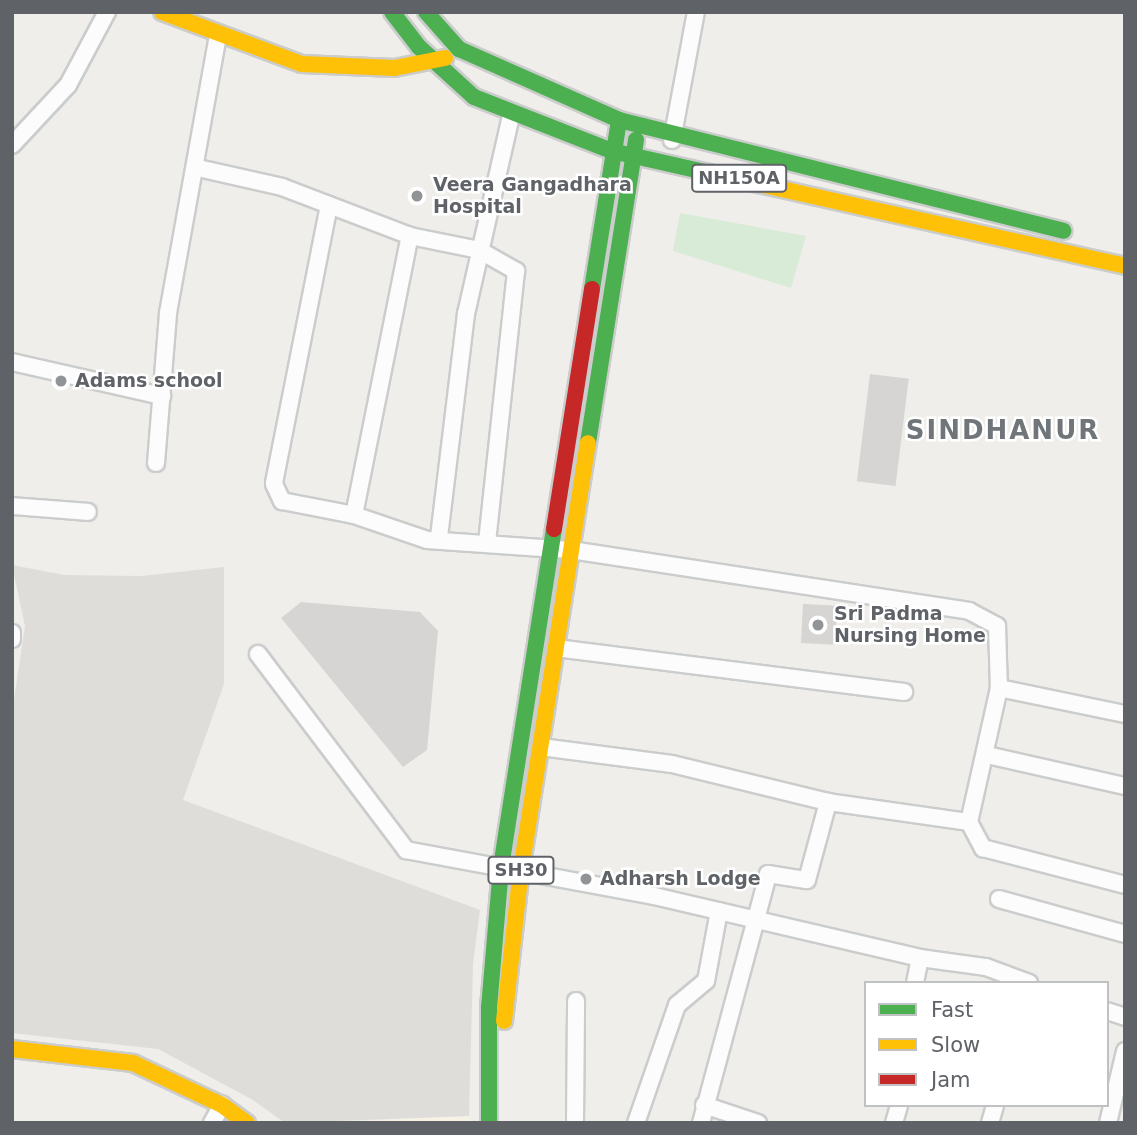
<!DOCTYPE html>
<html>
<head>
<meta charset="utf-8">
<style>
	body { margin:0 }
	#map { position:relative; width:1137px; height:1135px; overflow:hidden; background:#efeeea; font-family:"DejaVu Sans",sans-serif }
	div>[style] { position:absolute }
	.commercial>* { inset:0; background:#f7f3e4 }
	.industrial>* { inset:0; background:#dfddda }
	.green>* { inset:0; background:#d8ebd6 }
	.building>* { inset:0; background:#d6d5d3; transform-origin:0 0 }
	.roads { filter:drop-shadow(2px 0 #cbcccc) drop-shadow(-2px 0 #cbcccc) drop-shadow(0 2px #cbcccc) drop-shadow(0 -2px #cbcccc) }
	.street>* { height:16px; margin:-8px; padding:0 8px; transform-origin:8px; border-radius:8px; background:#fdfcfc }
	.fast>* { height:16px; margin:-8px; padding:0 8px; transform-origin:8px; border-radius:8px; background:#4caf50 }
	.slow>* { height:16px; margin:-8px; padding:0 8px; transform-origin:8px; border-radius:8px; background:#ffc107 }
	.jam>* { height:16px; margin:-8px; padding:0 8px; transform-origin:8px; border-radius:8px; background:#c62828 }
	.dots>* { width:19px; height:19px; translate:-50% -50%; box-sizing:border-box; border:4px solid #fff; border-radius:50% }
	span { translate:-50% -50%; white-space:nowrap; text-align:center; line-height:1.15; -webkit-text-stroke:5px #fff; paint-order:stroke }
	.shield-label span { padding:2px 5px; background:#fff; border:2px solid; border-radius:5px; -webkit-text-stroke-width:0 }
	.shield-label { font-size:18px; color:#5f6368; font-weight:700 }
	.poi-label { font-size:19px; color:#5f6368; font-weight:700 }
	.left { translate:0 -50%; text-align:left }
	.district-label { font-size:26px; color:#70757a; font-weight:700; letter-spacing:2px }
	.frame { position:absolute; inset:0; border:14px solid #5f6368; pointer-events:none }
	.legend { position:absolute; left:864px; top:981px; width:245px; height:126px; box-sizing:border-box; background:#fff; border:2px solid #bfc1c3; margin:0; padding:9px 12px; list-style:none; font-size:21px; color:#5f6368 }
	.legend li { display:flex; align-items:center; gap:14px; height:35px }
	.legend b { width:35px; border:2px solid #bfc1c3 }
</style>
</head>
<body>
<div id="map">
	<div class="commercial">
		<div style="clip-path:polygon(469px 1116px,469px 1123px,337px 1123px,337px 1122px)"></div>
	</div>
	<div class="industrial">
		<div style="clip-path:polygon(12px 565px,64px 575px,141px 576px,224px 567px,224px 684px,183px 800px,480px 910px,473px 964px,469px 1116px,285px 1123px,253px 1100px,158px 1049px,12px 1033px,12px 713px,25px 626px)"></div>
	</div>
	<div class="green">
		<div style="clip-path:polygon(680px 213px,806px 236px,791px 288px,673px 251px)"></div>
	</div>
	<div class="building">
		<div style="left:870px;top:374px;width:39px;height:108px;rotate:7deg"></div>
		<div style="clip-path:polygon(301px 602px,420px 612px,438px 631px,427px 750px,403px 767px,281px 618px)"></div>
		<div style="left:803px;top:604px;width:34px;height:39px;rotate:3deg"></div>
	</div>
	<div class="roads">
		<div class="street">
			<div style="left:672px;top:140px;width:130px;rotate:-79.4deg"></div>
			<div style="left:12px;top:145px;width:82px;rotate:-47deg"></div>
			<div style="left:68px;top:85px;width:83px;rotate:-61.9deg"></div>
			<div style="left:198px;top:168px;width:86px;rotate:12.7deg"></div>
			<div style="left:282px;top:187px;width:137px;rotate:20.9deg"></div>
			<div style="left:410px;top:236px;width:70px;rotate:11.5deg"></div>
			<div style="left:479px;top:250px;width:43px;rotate:29.6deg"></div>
			<div style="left:516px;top:271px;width:272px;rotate:96.1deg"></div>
			<div style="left:329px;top:205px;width:284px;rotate:101.2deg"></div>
			<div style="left:274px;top:484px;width:19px;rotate:65deg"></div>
			<div style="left:282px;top:501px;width:73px;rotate:11deg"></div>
			<div style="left:354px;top:515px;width:77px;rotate:18.9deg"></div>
			<div style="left:427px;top:540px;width:144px;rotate:4deg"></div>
			<div style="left:571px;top:550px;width:403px;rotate:8.7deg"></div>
			<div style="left:969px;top:611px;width:32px;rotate:28deg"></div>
			<div style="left:997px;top:626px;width:62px;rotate:88.2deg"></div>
			<div style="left:999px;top:688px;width:137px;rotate:102.6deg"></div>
			<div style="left:969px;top:822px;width:30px;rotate:62deg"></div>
			<div style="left:983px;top:848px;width:147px;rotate:14.6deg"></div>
			<div style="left:12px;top:362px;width:154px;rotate:12.8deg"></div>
			<div style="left:156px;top:463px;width:150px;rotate:-85.4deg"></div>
			<div style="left:168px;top:313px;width:282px;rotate:-79.8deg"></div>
			<div style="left:12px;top:506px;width:76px;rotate:4.5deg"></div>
			<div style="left:354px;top:515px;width:285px;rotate:-78.7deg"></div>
			<div style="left:439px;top:537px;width:225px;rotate:-83.1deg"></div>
			<div style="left:466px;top:314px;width:207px;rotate:-77.2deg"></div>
			<div style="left:12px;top:633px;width:6px;rotate:90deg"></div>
			<div style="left:556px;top:648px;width:351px;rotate:7.2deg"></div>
			<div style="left:258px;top:654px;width:246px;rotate:52.9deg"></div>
			<div style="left:406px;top:850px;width:252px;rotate:10.5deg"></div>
			<div style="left:654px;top:896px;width:273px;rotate:13.1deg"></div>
			<div style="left:920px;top:958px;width:67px;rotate:7.8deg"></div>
			<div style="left:986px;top:967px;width:46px;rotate:20.4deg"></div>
			<div style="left:999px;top:688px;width:129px;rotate:11.7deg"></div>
			<div style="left:541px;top:747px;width:132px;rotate:7.4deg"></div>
			<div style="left:672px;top:764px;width:161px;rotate:13.7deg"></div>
			<div style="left:828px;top:802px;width:142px;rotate:8.1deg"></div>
			<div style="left:987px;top:755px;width:141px;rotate:12.7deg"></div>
			<div style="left:999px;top:899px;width:131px;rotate:15.5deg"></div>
			<div style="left:915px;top:983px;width:25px;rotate:-79deg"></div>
			<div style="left:1107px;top:1011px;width:19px;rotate:18deg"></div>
			<div style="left:704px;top:1105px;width:57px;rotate:18.4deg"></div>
			<div style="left:212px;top:1123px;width:21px;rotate:-61deg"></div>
			<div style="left:575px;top:1123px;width:122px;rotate:-89.5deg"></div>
			<div style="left:636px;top:1123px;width:125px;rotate:-70.8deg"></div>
			<div style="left:677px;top:1005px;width:38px;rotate:-40deg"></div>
			<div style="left:706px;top:981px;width:71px;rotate:-79.5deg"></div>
			<div style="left:701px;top:1123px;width:258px;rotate:-74.9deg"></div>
			<div style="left:768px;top:874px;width:39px;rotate:9deg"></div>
			<div style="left:807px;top:880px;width:81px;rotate:-74.9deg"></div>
			<div style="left:894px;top:1123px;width:19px;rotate:-74deg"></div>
			<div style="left:990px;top:1123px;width:19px;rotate:-74deg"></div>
			<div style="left:1108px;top:1123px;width:74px;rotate:-76.7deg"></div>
		</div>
		<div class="fast">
			<div style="left:392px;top:12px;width:44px;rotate:52.4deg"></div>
			<div style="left:419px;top:47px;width:74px;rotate:42.3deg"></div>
			<div style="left:474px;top:97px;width:148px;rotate:21.4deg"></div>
			<div style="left:612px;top:151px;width:151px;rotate:12.7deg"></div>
			<div style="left:426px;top:12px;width:50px;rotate:48.3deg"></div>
			<div style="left:459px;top:49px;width:175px;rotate:23.9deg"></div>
			<div style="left:619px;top:120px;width:458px;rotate:14deg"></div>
			<div style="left:592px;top:289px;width:171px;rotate:-80.9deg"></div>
			<div style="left:588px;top:443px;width:307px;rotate:-81deg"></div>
			<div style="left:489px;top:1123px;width:115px;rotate:-90deg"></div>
			<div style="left:489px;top:1008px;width:142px;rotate:-85.1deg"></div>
			<div style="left:501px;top:867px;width:342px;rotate:-81.1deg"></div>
		</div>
		<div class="slow">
			<div style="left:162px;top:12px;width:149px;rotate:20.4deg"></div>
			<div style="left:302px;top:64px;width:92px;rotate:2.5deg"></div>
			<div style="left:394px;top:68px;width:52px;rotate:-11.1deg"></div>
			<div style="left:759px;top:184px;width:375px;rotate:12.6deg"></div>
			<div style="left:504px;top:1021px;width:152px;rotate:-83.6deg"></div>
			<div style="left:521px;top:870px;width:432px;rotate:-81.1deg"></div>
			<div style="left:12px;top:1049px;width:122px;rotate:6.6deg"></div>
			<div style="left:133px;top:1063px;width:98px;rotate:25.3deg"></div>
			<div style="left:222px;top:1105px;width:31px;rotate:36deg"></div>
		</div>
		<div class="jam">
			<div style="left:554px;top:529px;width:243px;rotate:-81deg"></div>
		</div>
	</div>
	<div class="dots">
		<div style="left:417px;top:196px;background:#919496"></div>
		<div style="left:61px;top:381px;background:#919496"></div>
		<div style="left:818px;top:625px;background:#919496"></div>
		<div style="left:586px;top:879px;background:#919496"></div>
	</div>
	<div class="shield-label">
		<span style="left:739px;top:178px">NH150A</span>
		<span style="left:521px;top:870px">SH30</span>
	</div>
	<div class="poi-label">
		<span class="left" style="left:433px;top:196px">Veera Gangadhara<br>Hospital</span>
		<span class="left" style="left:75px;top:381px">Adams school</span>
		<span class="left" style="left:834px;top:625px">Sri Padma<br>Nursing Home</span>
		<span class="left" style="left:600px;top:879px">Adharsh Lodge</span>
	</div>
	<div class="district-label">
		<span style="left:1003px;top:431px">SINDHANUR</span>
	</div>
	<div class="frame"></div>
	<ul class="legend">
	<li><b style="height:9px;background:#4caf50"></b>Fast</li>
	<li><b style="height:9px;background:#ffc107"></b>Slow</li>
	<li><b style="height:9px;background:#c62828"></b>Jam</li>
	</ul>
</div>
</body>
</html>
